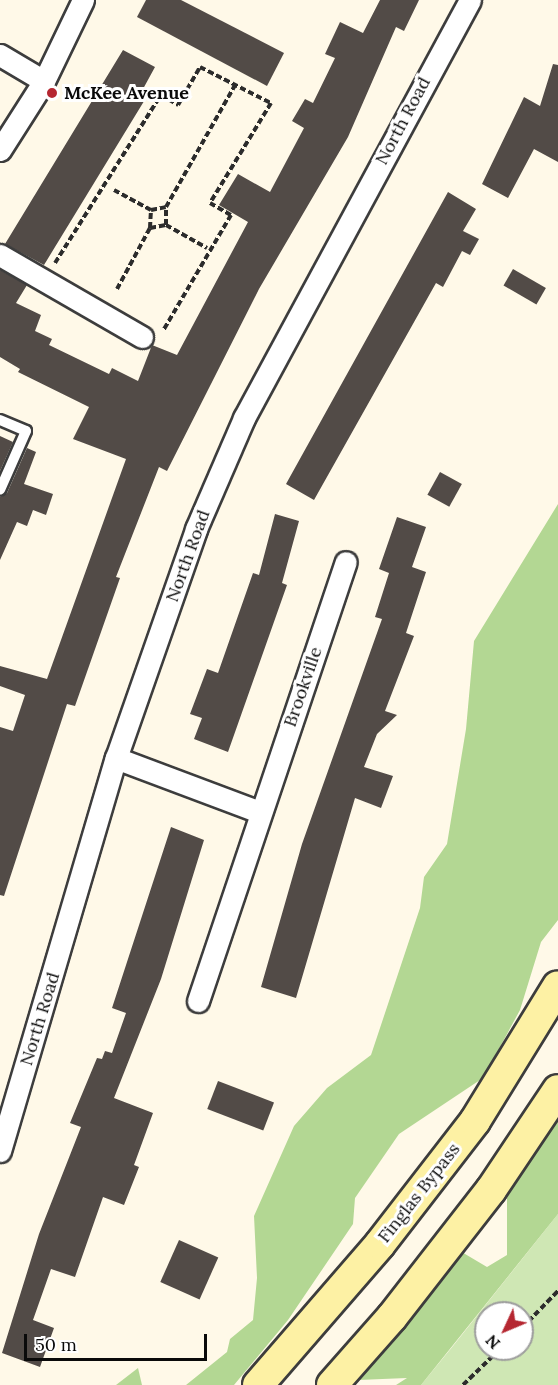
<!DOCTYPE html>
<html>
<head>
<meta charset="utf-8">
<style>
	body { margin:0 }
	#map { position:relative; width:558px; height:1385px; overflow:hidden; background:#fff9e8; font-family:Lora,serif }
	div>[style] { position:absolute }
	.green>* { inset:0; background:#cfe7b4 }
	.forest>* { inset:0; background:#b3d793 }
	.building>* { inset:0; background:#524b47; transform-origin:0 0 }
	.path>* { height:4px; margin-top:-2px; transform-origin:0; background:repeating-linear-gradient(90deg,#2c2c2c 0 6px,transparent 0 9px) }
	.roads { filter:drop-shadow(2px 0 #3d3d3d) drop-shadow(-2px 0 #3d3d3d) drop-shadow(0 2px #3d3d3d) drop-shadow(0 -2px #3d3d3d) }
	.lane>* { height:10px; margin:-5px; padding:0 5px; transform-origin:5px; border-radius:5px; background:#fff }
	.street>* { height:21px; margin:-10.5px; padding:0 10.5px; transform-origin:10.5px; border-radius:10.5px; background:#fff }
	.secondary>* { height:30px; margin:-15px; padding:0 15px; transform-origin:15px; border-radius:15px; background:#fdf1a4 }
	.dots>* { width:16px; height:16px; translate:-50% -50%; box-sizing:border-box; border:3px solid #fff; border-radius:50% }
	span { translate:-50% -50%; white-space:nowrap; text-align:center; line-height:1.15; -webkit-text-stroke:6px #fff; paint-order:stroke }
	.poi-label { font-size:18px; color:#0a0a0a; font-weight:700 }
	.left { translate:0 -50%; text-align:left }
	.street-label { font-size:18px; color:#0a0a0a }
	.north { position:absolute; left:474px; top:1301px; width:60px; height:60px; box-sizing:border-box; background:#fff; border:2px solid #9d9d9d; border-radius:50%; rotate:226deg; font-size:16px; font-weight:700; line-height:24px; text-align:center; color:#0a0a0a }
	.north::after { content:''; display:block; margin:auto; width:21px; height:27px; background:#b52731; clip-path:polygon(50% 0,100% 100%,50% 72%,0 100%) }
	.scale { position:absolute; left:24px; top:1334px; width:183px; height:27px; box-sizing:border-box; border:3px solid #0a0a0a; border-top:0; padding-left:8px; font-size:18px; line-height:21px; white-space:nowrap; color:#0a0a0a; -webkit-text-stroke:4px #fff; paint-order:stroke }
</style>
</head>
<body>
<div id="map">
	<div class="green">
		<div style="clip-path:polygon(evenodd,558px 1214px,558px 1385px,421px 1385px,453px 1346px,558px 1214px,486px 1313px,522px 1313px,522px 1349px,486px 1349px,486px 1313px)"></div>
	</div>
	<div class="forest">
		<div style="clip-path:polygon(558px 504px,558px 920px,541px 942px,520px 1010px,483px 1078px,399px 1134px,355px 1198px,353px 1224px,288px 1320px,234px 1385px,186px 1385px,227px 1352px,230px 1339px,253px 1320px,257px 1278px,254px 1216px,294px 1126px,327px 1088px,371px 1055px,420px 908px,424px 877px,447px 844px,466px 729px,474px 641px)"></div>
		<div style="clip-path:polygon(558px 1116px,558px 1214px,421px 1385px,396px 1385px,407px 1378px,358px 1380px,403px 1328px,460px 1251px,487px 1267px,507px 1255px,507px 1197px)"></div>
		<div style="clip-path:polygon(138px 1368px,142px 1385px,116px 1385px)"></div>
	</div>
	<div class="building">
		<div style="clip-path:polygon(146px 0,181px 0,284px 53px,267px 86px,137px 17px)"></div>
		<div style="clip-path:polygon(380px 0,419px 0,404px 31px,396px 27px,348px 137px,259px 289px,167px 471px,159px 467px,116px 577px,120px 578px,75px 706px,67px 704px,4px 896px,0 895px,0 727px,13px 731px,25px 695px,0 686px,0 666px,47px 679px,126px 459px,73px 439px,89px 407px,18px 372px,20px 369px,0 357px,0 270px,27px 285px,16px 303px,41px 315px,35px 331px,52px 339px,49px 345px,109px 374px,112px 368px,138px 381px,152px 345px,177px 355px,248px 222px,219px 205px,238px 174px,270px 192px,304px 128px,292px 121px,305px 99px,313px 103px,335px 58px,325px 54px,340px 22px,363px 33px)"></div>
		<div style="clip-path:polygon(123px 50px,155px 67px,143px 89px,149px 93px,44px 265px,5px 244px)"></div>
		<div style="clip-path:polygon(553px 64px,558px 65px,558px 162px,534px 149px,508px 198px,482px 184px,524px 97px,540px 106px)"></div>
		<div style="clip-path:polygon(448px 192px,476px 209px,463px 231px,479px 239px,470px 255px,462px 251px,443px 287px,436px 283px,314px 500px,286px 484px)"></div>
		<div style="left:513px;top:269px;width:38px;height:19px;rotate:30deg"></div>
		<div style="clip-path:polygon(0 436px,13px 442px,0 471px)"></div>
		<div style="clip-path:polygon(27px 448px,36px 452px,24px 484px,53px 494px,46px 515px,33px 510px,27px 526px,17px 522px,0 560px,0 497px,7px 493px)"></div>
		<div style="left:440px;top:472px;width:25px;height:26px;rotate:29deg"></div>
		<div style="clip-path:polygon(275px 514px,299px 521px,282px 583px,287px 585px,228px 752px,194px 739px,202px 718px,190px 714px,207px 669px,218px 673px,253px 573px,259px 575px)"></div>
		<div style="clip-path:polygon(397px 517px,426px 527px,412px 567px,426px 572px,406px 633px,414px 636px,385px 711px,397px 715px,377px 734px,364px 767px,393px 776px,381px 808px,355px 798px,296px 998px,261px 987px,302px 844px,382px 619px,375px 617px,389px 573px,379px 569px)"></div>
		<div style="clip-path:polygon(171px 827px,204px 840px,161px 979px,114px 1098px,153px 1113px,134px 1165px,139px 1167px,124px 1205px,103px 1197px,75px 1277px,51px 1269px,33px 1320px,54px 1328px,40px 1367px,2px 1353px,39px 1234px,81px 1127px,70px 1123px,97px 1058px,102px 1059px,105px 1051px,112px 1053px,126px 1013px,112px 1008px)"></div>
		<div style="left:218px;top:1081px;width:60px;height:30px;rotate:21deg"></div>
		<div style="left:179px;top:1240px;width:43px;height:46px;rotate:24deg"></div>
	</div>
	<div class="path">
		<div style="left:114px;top:190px;width:42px;rotate:28.4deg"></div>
		<div style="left:166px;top:225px;width:47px;rotate:29.3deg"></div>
		<div style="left:150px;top:228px;width:16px;rotate:-11deg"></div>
		<div style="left:166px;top:225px;width:18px;rotate:-90deg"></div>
		<div style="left:55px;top:263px;width:199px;rotate:-57.8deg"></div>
		<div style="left:161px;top:95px;width:20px;rotate:30deg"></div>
		<div style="left:178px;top:105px;width:44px;rotate:-59.9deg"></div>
		<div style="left:200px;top:67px;width:80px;rotate:26.9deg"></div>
		<div style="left:271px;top:103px;width:117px;rotate:121.4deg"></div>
		<div style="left:210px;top:203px;width:24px;rotate:30deg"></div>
		<div style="left:231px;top:215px;width:134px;rotate:120.4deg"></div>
		<div style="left:117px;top:289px;width:69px;rotate:-61.6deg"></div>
		<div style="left:150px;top:228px;width:18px;rotate:-87deg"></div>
		<div style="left:151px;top:210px;width:15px;rotate:-11deg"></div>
		<div style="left:166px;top:207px;width:140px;rotate:-60.5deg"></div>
		<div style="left:522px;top:1328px;width:52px;rotate:-45.8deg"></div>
		<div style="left:463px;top:1385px;width:52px;rotate:-44.2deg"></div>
	</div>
	<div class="roads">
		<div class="lane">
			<div style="left:0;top:420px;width:28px;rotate:23deg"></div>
			<div style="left:26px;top:431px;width:64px;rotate:113.8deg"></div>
		</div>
		<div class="street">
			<div style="left:0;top:55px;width:51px;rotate:30.6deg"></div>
			<div style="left:0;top:150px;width:82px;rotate:-57.5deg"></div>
			<div style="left:44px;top:81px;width:90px;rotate:-64.3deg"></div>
			<div style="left:0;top:255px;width:164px;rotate:30deg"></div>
			<div style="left:116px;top:758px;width:154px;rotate:20.6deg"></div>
			<div style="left:198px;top:1001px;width:463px;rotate:-71.4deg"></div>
			<div style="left:0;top:1151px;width:410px;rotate:-73.6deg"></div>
			<div style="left:116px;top:758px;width:243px;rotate:-70.7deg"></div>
			<div style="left:196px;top:529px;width:121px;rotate:-66.6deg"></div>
			<div style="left:244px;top:418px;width:475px;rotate:-61.6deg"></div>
		</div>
		<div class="secondary">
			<div style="left:258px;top:1385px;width:186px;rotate:-49.1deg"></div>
			<div style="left:380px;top:1244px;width:155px;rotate:-52.3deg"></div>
			<div style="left:475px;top:1121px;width:158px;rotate:-58.4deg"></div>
			<div style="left:332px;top:1385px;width:91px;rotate:-48.6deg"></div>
			<div style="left:392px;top:1317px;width:161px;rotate:-52.1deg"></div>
			<div style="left:491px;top:1190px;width:120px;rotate:-56.2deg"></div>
		</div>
	</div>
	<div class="dots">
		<div style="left:52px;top:93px;background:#b52731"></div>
	</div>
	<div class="poi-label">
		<span class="left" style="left:64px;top:93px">McKee Avenue</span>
	</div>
	<div class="street-label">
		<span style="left:403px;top:121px;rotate:-62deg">North Road</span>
		<span style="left:188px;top:556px;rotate:-70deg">North Road</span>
		<span style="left:303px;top:687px;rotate:-71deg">Brookville</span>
		<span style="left:40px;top:1019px;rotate:-73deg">North Road</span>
		<span style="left:419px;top:1193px;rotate:-52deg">Finglas Bypass</span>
	</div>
	<div class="north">N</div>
	<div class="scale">50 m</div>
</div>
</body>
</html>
